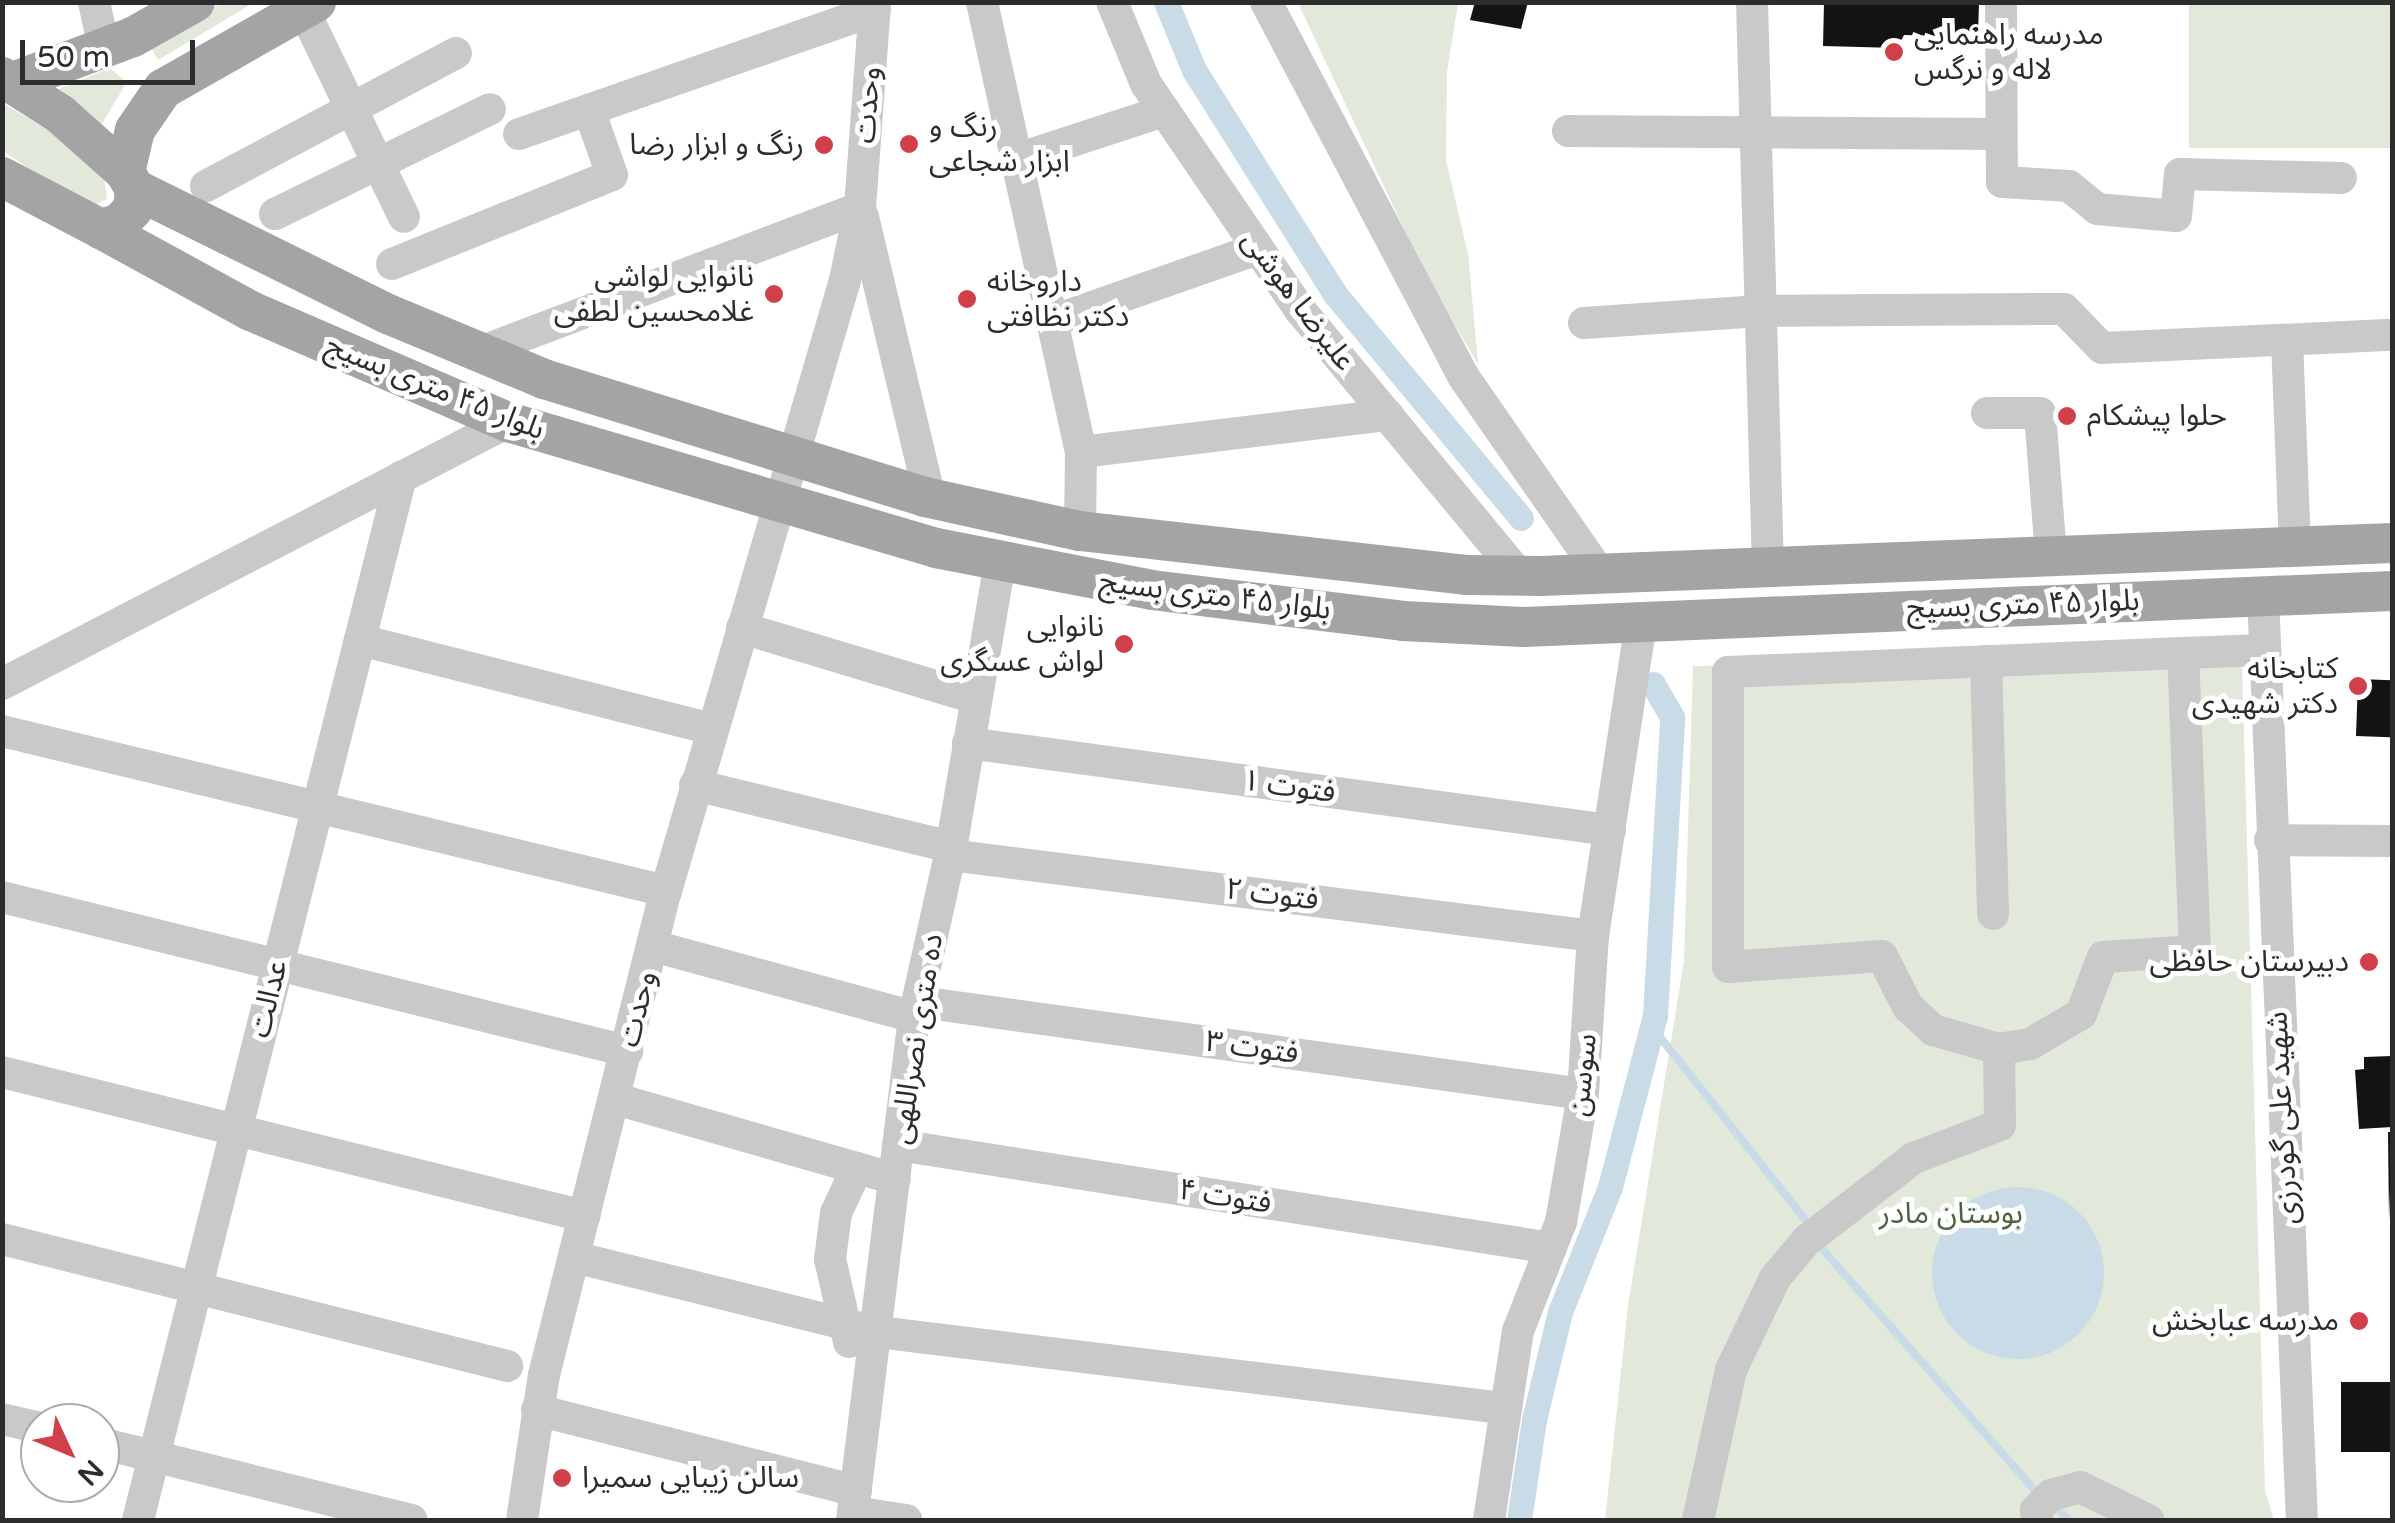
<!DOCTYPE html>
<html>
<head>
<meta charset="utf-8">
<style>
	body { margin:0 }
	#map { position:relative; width:2395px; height:1523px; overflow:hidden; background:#fff; font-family:"Varela Round","Noto Sans Arabic",sans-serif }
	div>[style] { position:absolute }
	.green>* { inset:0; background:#e2e8da; transform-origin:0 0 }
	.water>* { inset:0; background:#c8dbe6 }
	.round { border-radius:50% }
	.stream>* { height:8px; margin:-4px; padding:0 4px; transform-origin:4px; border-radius:4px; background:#c8dbe6 }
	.canal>* { height:25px; margin:-12.5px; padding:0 12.5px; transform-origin:12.5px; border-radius:12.5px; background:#c8dbe6 }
	.building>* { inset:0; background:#131313; transform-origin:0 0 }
	.minor>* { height:32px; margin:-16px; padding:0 16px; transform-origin:16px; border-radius:16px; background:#c9c9c9 }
	.major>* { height:40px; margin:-20px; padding:0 20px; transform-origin:20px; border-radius:20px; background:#a4a4a4 }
	.dots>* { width:28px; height:28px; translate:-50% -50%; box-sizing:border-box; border:5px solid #fff; border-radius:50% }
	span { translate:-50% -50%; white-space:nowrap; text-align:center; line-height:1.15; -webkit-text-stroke:10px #fff; paint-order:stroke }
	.poi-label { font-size:30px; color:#2c2c2c }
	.left { translate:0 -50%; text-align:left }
	.right { translate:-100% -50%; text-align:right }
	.street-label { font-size:30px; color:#2c2c2c }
	.park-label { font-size:30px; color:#4f623e }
	.frame { position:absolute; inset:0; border:5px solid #2c2c2c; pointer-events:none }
	.north { position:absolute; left:20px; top:1403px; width:100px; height:100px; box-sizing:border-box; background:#fff; border:2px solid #ababab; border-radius:50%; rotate:134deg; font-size:28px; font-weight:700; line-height:40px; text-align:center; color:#2c2c2c }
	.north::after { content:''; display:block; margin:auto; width:35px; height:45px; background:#d13f4b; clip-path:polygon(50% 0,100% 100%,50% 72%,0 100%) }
	.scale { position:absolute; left:20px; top:40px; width:175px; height:45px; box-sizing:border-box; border:5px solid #2c2c2c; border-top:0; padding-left:12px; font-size:30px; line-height:35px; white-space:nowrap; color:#2c2c2c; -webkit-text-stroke:8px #fff; paint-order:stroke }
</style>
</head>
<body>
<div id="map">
	<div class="green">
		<div style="clip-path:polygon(222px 3px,253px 3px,158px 60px,149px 44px)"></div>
		<div style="clip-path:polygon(1298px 3px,1458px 3px,1447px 72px,1446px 160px,1468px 254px,1478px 364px,1429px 282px)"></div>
		<div style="left:2189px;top:3px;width:203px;height:145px"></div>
		<div style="clip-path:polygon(109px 68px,127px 82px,97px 132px,50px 93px)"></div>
		<div style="clip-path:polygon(2px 103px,48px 130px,104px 178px,107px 199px,87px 208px,3px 151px)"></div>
		<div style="clip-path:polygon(2242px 662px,2265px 1491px,2274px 1520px,1605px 1520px,1628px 1306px,1684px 961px,1693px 666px)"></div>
	</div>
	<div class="water">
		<div class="round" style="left:1932px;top:1187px;width:172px;height:172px"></div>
	</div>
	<div class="stream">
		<div style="left:1652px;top:1027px;width:244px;rotate:51.5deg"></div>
		<div style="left:1824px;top:1251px;width:315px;rotate:48.6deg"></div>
		<div style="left:2061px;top:1513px;width:11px;rotate:41deg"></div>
	</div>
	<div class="canal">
		<div style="left:1166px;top:2px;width:74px;rotate:67.6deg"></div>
		<div style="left:1194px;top:70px;width:265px;rotate:57.8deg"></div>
		<div style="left:1335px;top:294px;width:291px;rotate:50.3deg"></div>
		<div style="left:1519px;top:1520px;width:101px;rotate:-81.5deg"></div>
		<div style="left:1534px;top:1420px;width:111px;rotate:-76.5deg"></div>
		<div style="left:1560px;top:1312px;width:135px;rotate:-68.2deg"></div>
		<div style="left:1610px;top:1187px;width:177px;rotate:-75.3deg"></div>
		<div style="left:1655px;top:1016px;width:299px;rotate:-86.7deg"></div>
		<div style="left:1672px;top:717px;width:38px;rotate:-120deg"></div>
	</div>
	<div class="building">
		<div style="clip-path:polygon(1475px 2px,1528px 2px,1521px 29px,1470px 20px)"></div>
		<div style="clip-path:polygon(1824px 2px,1979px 2px,1978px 37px,1904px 35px,1897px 48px,1823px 46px)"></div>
		<div style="left:2358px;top:679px;width:34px;height:57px;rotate:2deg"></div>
		<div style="clip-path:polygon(2392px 1056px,2392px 1127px,2359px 1129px,2355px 1070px,2364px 1069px,2364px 1057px)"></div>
		<div style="clip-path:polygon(2388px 1132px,2392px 1132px,2389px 1220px)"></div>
		<div style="left:2392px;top:1382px;width:70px;height:51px;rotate:90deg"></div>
	</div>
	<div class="minor">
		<div style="left:94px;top:2px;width:47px;rotate:77.7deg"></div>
		<div style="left:982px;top:2px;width:461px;rotate:77.6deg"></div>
		<div style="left:1081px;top:452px;width:79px;rotate:90.7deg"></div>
		<div style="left:1112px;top:2px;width:89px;rotate:67.5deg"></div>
		<div style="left:1146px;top:84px;width:275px;rotate:55.7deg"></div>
		<div style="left:1301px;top:311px;width:344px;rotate:50.4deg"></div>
		<div style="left:1266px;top:2px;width:423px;rotate:62.2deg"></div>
		<div style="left:1463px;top:376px;width:240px;rotate:55.2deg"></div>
		<div style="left:1752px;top:2px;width:565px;rotate:88.38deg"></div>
		<div style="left:2001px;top:2px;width:180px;rotate:89.7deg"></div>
		<div style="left:2002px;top:182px;width:67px;rotate:3.4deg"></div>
		<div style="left:2069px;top:186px;width:36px;rotate:39deg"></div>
		<div style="left:2097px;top:209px;width:79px;rotate:5.1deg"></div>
		<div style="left:2176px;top:216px;width:42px;rotate:-84.6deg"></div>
		<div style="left:2180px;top:174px;width:161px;rotate:1.4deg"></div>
		<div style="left:303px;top:9px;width:231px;rotate:64.1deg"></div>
		<div style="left:1568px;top:131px;width:433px;rotate:0.4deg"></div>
		<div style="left:519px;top:134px;width:377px;rotate:-19.2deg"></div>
		<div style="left:1017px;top:159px;width:155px;rotate:-18.1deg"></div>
		<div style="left:206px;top:186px;width:283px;rotate:-28deg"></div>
		<div style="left:275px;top:214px;width:239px;rotate:-26deg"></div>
		<div style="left:863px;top:217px;width:289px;rotate:76.6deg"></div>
		<div style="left:392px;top:264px;width:237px;rotate:-22deg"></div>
		<div style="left:612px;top:175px;width:69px;rotate:-109.5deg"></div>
		<div style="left:1052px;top:321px;width:218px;rotate:-19.3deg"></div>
		<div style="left:1584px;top:323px;width:176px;rotate:-3.9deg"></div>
		<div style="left:1760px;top:311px;width:304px;rotate:-0.4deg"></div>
		<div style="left:2064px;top:309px;width:54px;rotate:45.7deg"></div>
		<div style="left:2102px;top:348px;width:290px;rotate:-2.6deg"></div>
		<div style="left:2287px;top:340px;width:207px;rotate:87.8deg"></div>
		<div style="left:475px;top:354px;width:412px;rotate:-20.8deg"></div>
		<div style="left:1987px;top:413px;width:53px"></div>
		<div style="left:2040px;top:413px;width:143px;rotate:85.6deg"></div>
		<div style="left:1081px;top:452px;width:309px;rotate:-6.9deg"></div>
		<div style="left:2263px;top:595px;width:926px;rotate:87.59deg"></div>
		<div style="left:742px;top:628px;width:244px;rotate:16.7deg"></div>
		<div style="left:360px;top:640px;width:362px;rotate:14.2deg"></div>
		<div style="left:2183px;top:653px;width:298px;rotate:87.7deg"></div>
		<div style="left:2195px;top:951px;width:92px;rotate:176.3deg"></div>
		<div style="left:2103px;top:957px;width:61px;rotate:111.1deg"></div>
		<div style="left:2081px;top:1014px;width:59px;rotate:149.5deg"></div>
		<div style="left:2030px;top:1044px;width:31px;rotate:171deg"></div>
		<div style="left:1999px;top:1049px;width:69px;rotate:-163.9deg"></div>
		<div style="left:1933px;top:1030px;width:34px;rotate:-137deg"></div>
		<div style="left:1908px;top:1007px;width:57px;rotate:-117deg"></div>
		<div style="left:1882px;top:956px;width:154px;rotate:175.9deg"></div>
		<div style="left:1728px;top:967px;width:295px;rotate:-90deg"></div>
		<div style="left:1728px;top:672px;width:455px;rotate:-2.4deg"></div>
		<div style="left:2183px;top:653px;width:80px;rotate:-2.1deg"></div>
		<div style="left:1986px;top:661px;width:253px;rotate:88.4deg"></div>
		<div style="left:2px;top:684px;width:570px;rotate:-27.37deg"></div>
		<div style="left:2px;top:731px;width:683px;rotate:13.55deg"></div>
		<div style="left:968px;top:743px;width:648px;rotate:7.72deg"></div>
		<div style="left:695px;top:785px;width:263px;rotate:13.6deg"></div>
		<div style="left:2270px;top:840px;width:122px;rotate:0.5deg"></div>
		<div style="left:950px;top:855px;width:648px;rotate:7.18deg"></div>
		<div style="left:2px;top:897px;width:644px;rotate:13.84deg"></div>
		<div style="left:653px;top:946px;width:270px;rotate:15.2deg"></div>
		<div style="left:920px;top:1002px;width:669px;rotate:7.9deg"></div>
		<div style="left:2px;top:1072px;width:600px;rotate:13.9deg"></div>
		<div style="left:616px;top:1099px;width:290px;rotate:16deg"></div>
		<div style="left:898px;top:1145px;width:661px;rotate:8.96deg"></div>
		<div style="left:2px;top:1239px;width:521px;rotate:14.12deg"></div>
		<div style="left:574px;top:1257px;width:313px;rotate:13.9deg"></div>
		<div style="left:878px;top:1332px;width:629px;rotate:6.94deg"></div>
		<div style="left:849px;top:1342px;width:85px;rotate:-102.9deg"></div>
		<div style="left:830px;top:1259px;width:46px;rotate:-82.6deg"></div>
		<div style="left:836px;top:1213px;width:50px;rotate:-65deg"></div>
		<div style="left:537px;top:1410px;width:329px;rotate:14.2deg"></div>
		<div style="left:2px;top:1419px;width:39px;rotate:13deg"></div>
		<div style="left:100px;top:1443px;width:321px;rotate:13.9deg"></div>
		<div style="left:853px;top:1512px;width:54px;rotate:8.6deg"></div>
		<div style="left:138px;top:1520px;width:1076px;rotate:-75.85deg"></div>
		<div style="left:522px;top:1520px;width:147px;rotate:-81.4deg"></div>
		<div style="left:544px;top:1375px;width:499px;rotate:-75.9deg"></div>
		<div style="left:666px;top:891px;width:637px;rotate:-73.67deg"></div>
		<div style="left:845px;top:280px;width:74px;rotate:-78.2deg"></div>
		<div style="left:860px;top:208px;width:207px;rotate:-85.8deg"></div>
		<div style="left:852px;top:1520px;width:507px;rotate:-82.97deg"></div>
		<div style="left:914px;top:1017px;width:166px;rotate:-77.5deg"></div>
		<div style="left:950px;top:855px;width:298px;rotate:-80.3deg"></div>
		<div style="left:1489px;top:1520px;width:191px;rotate:-81.3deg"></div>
		<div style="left:1518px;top:1331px;width:117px;rotate:-68.5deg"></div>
		<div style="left:1561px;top:1222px;width:130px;rotate:-80.2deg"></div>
		<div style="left:1583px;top:1094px;width:158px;rotate:-86.4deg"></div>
		<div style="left:1593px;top:936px;width:319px;rotate:-81.3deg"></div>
		<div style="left:1698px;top:1520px;width:154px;rotate:-77.6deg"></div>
		<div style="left:1731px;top:1370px;width:102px;rotate:-64.4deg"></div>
		<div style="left:1775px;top:1278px;width:50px;rotate:-49.9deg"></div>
		<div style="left:1807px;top:1240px;width:135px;rotate:-37.5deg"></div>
		<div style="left:1914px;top:1158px;width:92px;rotate:-21deg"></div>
		<div style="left:2000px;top:1125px;width:76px;rotate:-90.8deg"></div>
		<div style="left:2037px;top:1520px;width:10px;rotate:-96deg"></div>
		<div style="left:2036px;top:1510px;width:21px;rotate:-45deg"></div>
		<div style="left:2051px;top:1495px;width:30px;rotate:-15deg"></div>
		<div style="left:2080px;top:1487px;width:76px;rotate:25.9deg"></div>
	</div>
	<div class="major">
		<div style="left:2px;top:77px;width:69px;rotate:32.5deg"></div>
		<div style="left:60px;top:114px;width:87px;rotate:41.7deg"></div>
		<div style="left:125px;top:172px;width:20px;rotate:60deg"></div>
		<div style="left:135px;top:189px;width:20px;rotate:96deg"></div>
		<div style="left:133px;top:209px;width:19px;rotate:133deg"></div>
		<div style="left:120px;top:223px;width:20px;rotate:162deg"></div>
		<div style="left:101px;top:229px;width:112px;rotate:-152.3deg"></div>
		<div style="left:13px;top:82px;width:128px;rotate:-20.6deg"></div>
		<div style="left:133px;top:37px;width:71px;rotate:-29.4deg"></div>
		<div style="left:125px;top:172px;width:43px;rotate:-76.6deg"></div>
		<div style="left:135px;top:130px;width:50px;rotate:-55.7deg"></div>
		<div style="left:163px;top:89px;width:176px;rotate:-29.6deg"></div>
		<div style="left:135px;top:189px;width:282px;rotate:26.3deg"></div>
		<div style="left:388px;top:314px;width:169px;rotate:22.6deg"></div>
		<div style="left:544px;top:379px;width:399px;rotate:17.2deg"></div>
		<div style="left:925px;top:497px;width:159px;rotate:12.4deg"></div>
		<div style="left:1080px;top:531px;width:388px;rotate:6.5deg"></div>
		<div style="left:1465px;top:575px;width:76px;rotate:0.8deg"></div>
		<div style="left:1541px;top:576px;width:852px;rotate:-2.22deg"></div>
		<div style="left:101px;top:229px;width:171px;rotate:28.7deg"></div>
		<div style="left:251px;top:311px;width:280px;rotate:23.4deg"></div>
		<div style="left:508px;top:422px;width:446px;rotate:16.4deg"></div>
		<div style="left:936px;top:548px;width:220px;rotate:11deg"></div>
		<div style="left:1152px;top:590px;width:253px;rotate:7deg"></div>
		<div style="left:1403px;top:621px;width:120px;rotate:2.9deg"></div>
		<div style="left:1523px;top:627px;width:870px;rotate:-2.37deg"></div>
	</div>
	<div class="dots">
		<div style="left:1894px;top:52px;background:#d13f4b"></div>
		<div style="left:909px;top:144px;background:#d13f4b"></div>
		<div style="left:824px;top:145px;background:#d13f4b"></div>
		<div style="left:774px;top:294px;background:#d13f4b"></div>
		<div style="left:967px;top:299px;background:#d13f4b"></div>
		<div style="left:2067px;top:416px;background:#d13f4b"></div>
		<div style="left:1124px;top:644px;background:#d13f4b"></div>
		<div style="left:2358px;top:686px;background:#d13f4b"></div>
		<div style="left:2369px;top:962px;background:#d13f4b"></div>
		<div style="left:2359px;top:1321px;background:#d13f4b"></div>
		<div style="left:562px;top:1478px;background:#d13f4b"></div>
	</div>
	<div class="poi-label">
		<span class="left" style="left:1914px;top:52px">مدرسه راهنمایی<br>لاله و نرگس</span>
		<span class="left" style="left:929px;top:144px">رنگ و<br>ابزار شجاعی</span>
		<span class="right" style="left:804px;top:145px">رنگ و ابزار رضا</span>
		<span class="right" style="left:754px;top:294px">نانوایی لواشی<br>غلامحسین لطفی</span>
		<span class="left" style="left:987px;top:299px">داروخانه<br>دکتر نظافتی</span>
		<span class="left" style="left:2087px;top:416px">حلوا پیشکام</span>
		<span class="right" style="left:1104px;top:644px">نانوایی<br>لواش عسگری</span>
		<span class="right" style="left:2338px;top:686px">کتابخانه<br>دکتر شهیدی</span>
		<span class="right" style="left:2349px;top:962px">دبیرستان حافظی</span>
		<span class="right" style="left:2339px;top:1321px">مدرسه عبابخش</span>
		<span class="left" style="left:582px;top:1478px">سالن زیبایی سمیرا</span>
	</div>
	<div class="street-label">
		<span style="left:868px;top:105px;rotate:-86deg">وحدت</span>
		<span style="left:1298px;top:301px;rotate:53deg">علیرضا هوشی</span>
		<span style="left:435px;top:388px;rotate:22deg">بلوار ۴۵ متری بسیج</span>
		<span style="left:1215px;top:596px;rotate:7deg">بلوار ۴۵ متری بسیج</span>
		<span style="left:2023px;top:605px;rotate:-2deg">بلوار ۴۵ متری بسیج</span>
		<span style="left:1289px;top:787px;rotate:8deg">فتوت ۱</span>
		<span style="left:1272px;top:895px;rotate:7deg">فتوت ۲</span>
		<span style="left:269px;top:999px;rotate:-76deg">عدالت</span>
		<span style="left:638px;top:1009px;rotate:-76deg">وحدت</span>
		<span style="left:917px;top:1039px;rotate:-81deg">ده متری نصراللهی</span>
		<span style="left:1252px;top:1048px;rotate:8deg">فتوت ۳</span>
		<span style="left:1583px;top:1075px;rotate:-84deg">سوسن</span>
		<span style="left:2283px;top:1118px;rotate:-93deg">شهید علی گودرزی</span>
		<span style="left:1225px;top:1197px;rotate:9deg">فتوت ۴</span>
	</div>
	<div class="park-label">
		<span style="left:1951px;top:1214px">بوستان مادر</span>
	</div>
	<div class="frame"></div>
	<div class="north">N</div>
	<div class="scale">50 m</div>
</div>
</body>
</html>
